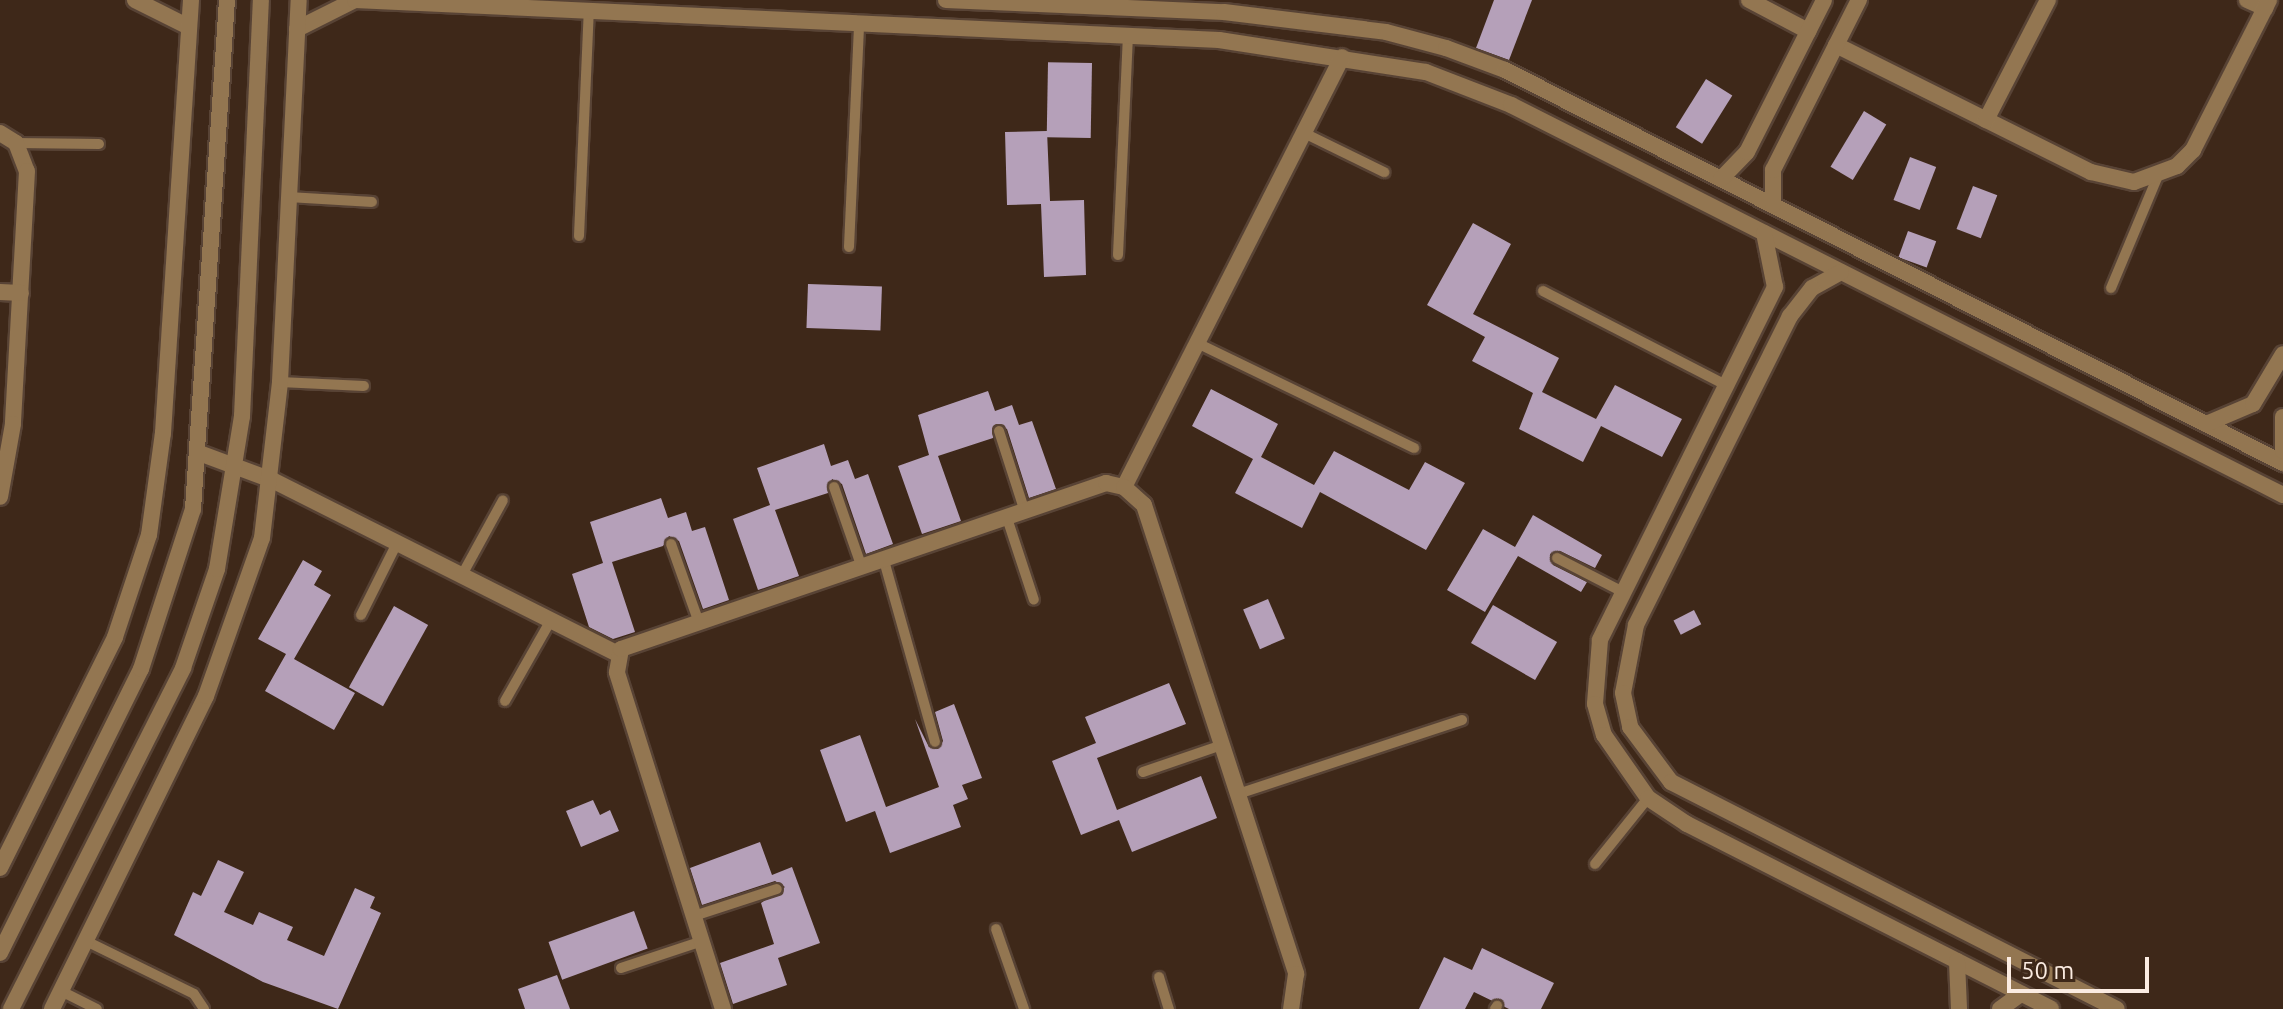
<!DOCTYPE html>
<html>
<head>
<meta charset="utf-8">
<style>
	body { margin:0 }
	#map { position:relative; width:2283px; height:1009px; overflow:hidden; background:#3e2819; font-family:Ubuntu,sans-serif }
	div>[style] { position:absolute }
	.building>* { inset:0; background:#b5a0b9; transform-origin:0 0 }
	.roads { filter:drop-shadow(2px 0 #584335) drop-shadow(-2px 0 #584335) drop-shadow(0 2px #584335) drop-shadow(0 -2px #584335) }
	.service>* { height:10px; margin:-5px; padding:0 5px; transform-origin:5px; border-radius:5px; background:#937651 }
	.minor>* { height:16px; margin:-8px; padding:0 8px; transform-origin:8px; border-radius:8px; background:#937651 }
	.tertiary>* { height:16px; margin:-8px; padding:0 8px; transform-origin:8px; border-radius:8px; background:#937651 }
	span { translate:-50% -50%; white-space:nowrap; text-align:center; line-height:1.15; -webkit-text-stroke:8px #3e2819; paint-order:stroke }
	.scale { position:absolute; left:2007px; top:957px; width:142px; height:36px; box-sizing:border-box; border:4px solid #fbece2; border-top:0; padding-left:10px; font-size:24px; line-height:28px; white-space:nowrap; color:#fbece2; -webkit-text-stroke:6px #3e2819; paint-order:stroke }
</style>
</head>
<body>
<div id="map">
	<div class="building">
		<div style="clip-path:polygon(1494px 0,1532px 0,1509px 60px,1476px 48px)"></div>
		<div style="left:1092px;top:63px;width:75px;height:44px;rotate:91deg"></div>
		<div style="left:1706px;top:79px;width:31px;height:57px;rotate:32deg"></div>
		<div style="left:1864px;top:111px;width:26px;height:65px;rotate:31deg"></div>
		<div style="clip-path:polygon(1047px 131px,1050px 201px,1084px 200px,1086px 275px,1044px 277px,1041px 204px,1007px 205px,1005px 132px)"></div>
		<div style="left:1910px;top:157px;width:28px;height:46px;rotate:21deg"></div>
		<div style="left:1973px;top:186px;width:26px;height:46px;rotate:21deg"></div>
		<div style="clip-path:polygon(1473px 223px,1511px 244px,1473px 314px,1559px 358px,1542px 392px,1596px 419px,1615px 385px,1682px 419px,1662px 457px,1601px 426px,1583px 462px,1519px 429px,1533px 393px,1472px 361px,1485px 337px,1427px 305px)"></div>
		<div style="left:1908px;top:231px;width:30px;height:28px;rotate:20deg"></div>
		<div style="left:808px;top:284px;width:74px;height:44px;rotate:2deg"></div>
		<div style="clip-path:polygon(1211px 389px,1278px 424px,1261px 457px,1314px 485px,1334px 451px,1409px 490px,1425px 462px,1465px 483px,1426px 550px,1320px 492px,1302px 528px,1235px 493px,1253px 459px,1192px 426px)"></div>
		<div style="clip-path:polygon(988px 391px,995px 411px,1012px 405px,1019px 425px,1032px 421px,1056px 489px,1029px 498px,1007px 429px,996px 424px,993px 438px,938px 456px,961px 521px,922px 534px,898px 466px,929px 455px,918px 415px)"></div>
		<div style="clip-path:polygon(824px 444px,831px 466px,848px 460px,855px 479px,868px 474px,893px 544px,866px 554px,842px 484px,832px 479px,828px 493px,775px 510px,799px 576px,758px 590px,733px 519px,770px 505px,757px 468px)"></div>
		<div style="clip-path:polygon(661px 498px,668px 518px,686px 512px,692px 531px,705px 527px,729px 600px,703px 609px,679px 541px,669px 536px,663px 546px,612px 562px,635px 632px,613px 639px,589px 627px,572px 574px,603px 563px,590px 522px)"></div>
		<div style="clip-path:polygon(1533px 515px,1602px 555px,1595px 568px,1560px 551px,1550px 554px,1553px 565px,1587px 582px,1581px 592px,1518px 556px,1485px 612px,1447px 590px,1483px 529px,1515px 547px)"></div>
		<div style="clip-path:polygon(303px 560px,322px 571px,314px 585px,331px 595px,294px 659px,355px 693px,334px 730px,265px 691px,286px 654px,258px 639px)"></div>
		<div style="left:1268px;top:599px;width:43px;height:27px;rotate:67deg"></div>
		<div style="left:1493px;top:605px;width:74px;height:44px;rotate:30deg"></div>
		<div style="left:394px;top:606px;width:39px;height:93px;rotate:29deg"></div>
		<div style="left:1694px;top:610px;width:16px;height:23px;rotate:63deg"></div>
		<div style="clip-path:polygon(1169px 683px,1186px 724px,1097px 758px,1117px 810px,1201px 776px,1217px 818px,1132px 852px,1119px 820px,1081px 835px,1052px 761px,1096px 743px,1085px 717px)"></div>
		<div style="clip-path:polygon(954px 704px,982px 778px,962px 785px,968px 799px,953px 805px,961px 827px,890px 853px,875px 811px,846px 822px,820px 750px,860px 735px,886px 807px,939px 787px,915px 719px,929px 747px,938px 749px,943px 741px,935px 712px)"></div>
		<div style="clip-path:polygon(593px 800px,600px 815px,610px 810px,619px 831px,581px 847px,566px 811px)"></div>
		<div style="clip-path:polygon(760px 842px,772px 875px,792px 867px,820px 943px,778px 958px,787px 985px,733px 1004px,720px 963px,774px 944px,761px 903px,785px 887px,775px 881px,702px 905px,690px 868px)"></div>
		<div style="clip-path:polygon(218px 860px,244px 872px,224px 912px,253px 925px,259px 912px,293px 927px,287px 940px,324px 956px,355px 888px,375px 897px,370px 908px,381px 913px,338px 1009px,263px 982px,174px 935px,193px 892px,201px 896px)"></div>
		<div style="left:634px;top:911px;width:40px;height:91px;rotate:70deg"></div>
		<div style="clip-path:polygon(1482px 948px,1554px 983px,1541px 1009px,1509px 1009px,1474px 992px,1465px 1009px,1419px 1009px,1444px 957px,1472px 970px)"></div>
		<div style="clip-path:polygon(557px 975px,570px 1009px,525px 1009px,518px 989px)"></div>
	</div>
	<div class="roads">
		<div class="service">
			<div style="left:1308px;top:135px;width:85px;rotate:26deg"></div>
			<div style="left:16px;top:143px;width:83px;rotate:0.7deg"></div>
			<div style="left:289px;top:197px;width:83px;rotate:3.4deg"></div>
			<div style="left:579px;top:236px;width:225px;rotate:-87.5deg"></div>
			<div style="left:849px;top:247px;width:224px;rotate:-87.4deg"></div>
			<div style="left:1118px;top:255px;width:219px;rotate:-87.4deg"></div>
			<div style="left:2111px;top:288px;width:119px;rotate:-67.3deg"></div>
			<div style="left:1543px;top:291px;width:206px;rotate:27.2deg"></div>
			<div style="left:1199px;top:344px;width:239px;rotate:25.8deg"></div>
			<div style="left:280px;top:382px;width:84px;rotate:2.7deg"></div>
			<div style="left:999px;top:431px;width:82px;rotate:72.2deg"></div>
			<div style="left:834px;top:487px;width:83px;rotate:70.9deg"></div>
			<div style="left:1006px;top:515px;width:89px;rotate:71.8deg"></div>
			<div style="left:671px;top:544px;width:81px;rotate:70.4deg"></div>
			<div style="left:883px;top:557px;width:192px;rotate:74.3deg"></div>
			<div style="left:1557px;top:558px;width:72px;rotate:27.3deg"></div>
			<div style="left:462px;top:575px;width:85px;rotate:-61.3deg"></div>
			<div style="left:361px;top:615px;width:80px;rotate:-63.4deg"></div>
			<div style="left:505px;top:701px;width:93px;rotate:-60.4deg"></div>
			<div style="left:1143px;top:772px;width:83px;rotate:-18.9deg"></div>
			<div style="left:1238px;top:794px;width:236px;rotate:-18.3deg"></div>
			<div style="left:1595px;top:864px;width:85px;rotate:-51.2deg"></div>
			<div style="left:694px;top:916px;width:87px;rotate:-18deg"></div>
			<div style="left:996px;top:929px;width:85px;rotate:70.7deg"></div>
			<div style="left:86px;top:941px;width:120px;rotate:26.1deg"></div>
			<div style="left:194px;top:994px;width:18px;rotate:56deg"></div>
			<div style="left:621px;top:968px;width:85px;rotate:-18.4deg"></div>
			<div style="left:1159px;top:977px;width:34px;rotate:73deg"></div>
			<div style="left:61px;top:991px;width:40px;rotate:26.6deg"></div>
			<div style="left:1495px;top:1009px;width:4px;rotate:-56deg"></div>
		</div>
		<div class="minor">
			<div style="left:135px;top:0;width:60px;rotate:26.6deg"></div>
			<div style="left:946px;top:0;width:278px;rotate:2.5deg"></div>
			<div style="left:1224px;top:12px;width:163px;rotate:7deg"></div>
			<div style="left:1386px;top:32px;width:62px;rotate:14.9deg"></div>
			<div style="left:1446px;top:48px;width:63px;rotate:20.4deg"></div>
			<div style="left:1505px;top:70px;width:872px;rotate:26.8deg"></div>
			<div style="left:1749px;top:0;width:67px;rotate:27.7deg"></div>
			<div style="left:2247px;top:0;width:20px;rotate:24deg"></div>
			<div style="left:297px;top:29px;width:65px;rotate:-26.6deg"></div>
			<div style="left:355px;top:0;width:865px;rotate:2.65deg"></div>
			<div style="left:1219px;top:40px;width:209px;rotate:8.8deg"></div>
			<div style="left:1426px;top:72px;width:91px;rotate:21.2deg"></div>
			<div style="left:1511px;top:105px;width:865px;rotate:26.8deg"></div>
			<div style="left:1836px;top:45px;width:285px;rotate:26.5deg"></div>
			<div style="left:2091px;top:172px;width:44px;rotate:13.1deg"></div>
			<div style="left:2134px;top:182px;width:46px;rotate:-20.4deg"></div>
			<div style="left:2177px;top:166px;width:23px;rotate:-45deg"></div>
			<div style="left:2193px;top:150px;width:168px;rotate:-63.1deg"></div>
			<div style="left:1986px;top:120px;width:135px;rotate:-62.7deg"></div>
			<div style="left:0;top:133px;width:19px;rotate:32deg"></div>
			<div style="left:16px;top:143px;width:30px;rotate:69deg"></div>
			<div style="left:27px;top:171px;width:253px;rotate:93.2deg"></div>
			<div style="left:13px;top:424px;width:74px;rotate:100.1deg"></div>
			<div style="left:1721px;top:179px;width:37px;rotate:-46deg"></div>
			<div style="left:1747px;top:152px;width:170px;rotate:-63.1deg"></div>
			<div style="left:1773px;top:205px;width:35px;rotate:-90deg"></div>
			<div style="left:1773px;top:170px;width:191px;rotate:-63.2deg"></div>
			<div style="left:1764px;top:233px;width:55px;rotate:78.5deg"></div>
			<div style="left:1775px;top:287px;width:394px;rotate:116.4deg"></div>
			<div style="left:1600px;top:640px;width:64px;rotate:94.5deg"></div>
			<div style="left:1595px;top:704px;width:32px;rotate:74deg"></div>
			<div style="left:1604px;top:735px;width:77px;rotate:55.1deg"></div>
			<div style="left:1648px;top:798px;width:47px;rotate:33.7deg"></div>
			<div style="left:1687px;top:824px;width:408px;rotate:26.9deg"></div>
			<div style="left:1841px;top:272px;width:33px;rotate:151deg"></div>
			<div style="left:1812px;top:288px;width:36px;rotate:128deg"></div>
			<div style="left:1790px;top:316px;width:345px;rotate:116.5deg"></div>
			<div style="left:1636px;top:625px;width:69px;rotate:100.8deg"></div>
			<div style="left:1623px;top:693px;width:35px;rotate:78deg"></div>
			<div style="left:1630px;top:727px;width:69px;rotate:53.3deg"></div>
			<div style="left:1671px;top:782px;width:500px;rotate:26.97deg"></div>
			<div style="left:0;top:292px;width:21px;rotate:3deg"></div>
			<div style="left:2283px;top:417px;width:34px;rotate:90deg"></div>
			<div style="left:2206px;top:424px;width:51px;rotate:-23.1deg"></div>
			<div style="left:2253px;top:404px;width:58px;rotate:-59deg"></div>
			<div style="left:202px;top:454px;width:75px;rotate:20.4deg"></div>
			<div style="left:272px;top:480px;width:387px;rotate:26.7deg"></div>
			<div style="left:1124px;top:487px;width:482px;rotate:-63.1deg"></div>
			<div style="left:0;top:868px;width:258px;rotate:-63.5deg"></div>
			<div style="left:115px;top:637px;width:108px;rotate:-71.6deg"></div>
			<div style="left:149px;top:535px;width:103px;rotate:-82.2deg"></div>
			<div style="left:163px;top:433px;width:434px;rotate:-86.3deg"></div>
			<div style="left:1957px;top:961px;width:48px;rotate:87.6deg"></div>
			<div style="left:52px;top:1009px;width:349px;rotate:-63.8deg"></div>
			<div style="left:206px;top:696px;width:168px;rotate:-70.5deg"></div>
			<div style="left:262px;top:538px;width:157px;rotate:-83.4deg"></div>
			<div style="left:280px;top:382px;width:382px;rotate:-87.2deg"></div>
			<div style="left:723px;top:1009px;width:353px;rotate:-107.5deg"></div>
			<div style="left:617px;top:672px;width:23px;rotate:-80deg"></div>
			<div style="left:621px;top:649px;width:513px;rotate:-18.89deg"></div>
			<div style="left:1106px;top:483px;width:18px;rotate:13deg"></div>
			<div style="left:1124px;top:487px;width:27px;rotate:42deg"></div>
			<div style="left:1144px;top:505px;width:493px;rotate:72deg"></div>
			<div style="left:1296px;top:974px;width:35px;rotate:98deg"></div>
			<div style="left:2000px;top:1009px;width:26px;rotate:-36deg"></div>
		</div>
		<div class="tertiary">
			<div style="left:0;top:953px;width:317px;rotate:-63.6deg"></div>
			<div style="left:141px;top:669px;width:168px;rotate:-72deg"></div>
			<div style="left:193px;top:509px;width:510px;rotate:-86.18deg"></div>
			<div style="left:11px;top:1009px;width:382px;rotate:-63.2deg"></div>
			<div style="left:183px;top:668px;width:105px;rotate:-71deg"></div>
			<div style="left:217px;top:569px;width:155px;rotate:-80.7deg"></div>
			<div style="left:242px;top:416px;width:416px;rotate:-87.4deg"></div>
		</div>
	</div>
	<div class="scale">50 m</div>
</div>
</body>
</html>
